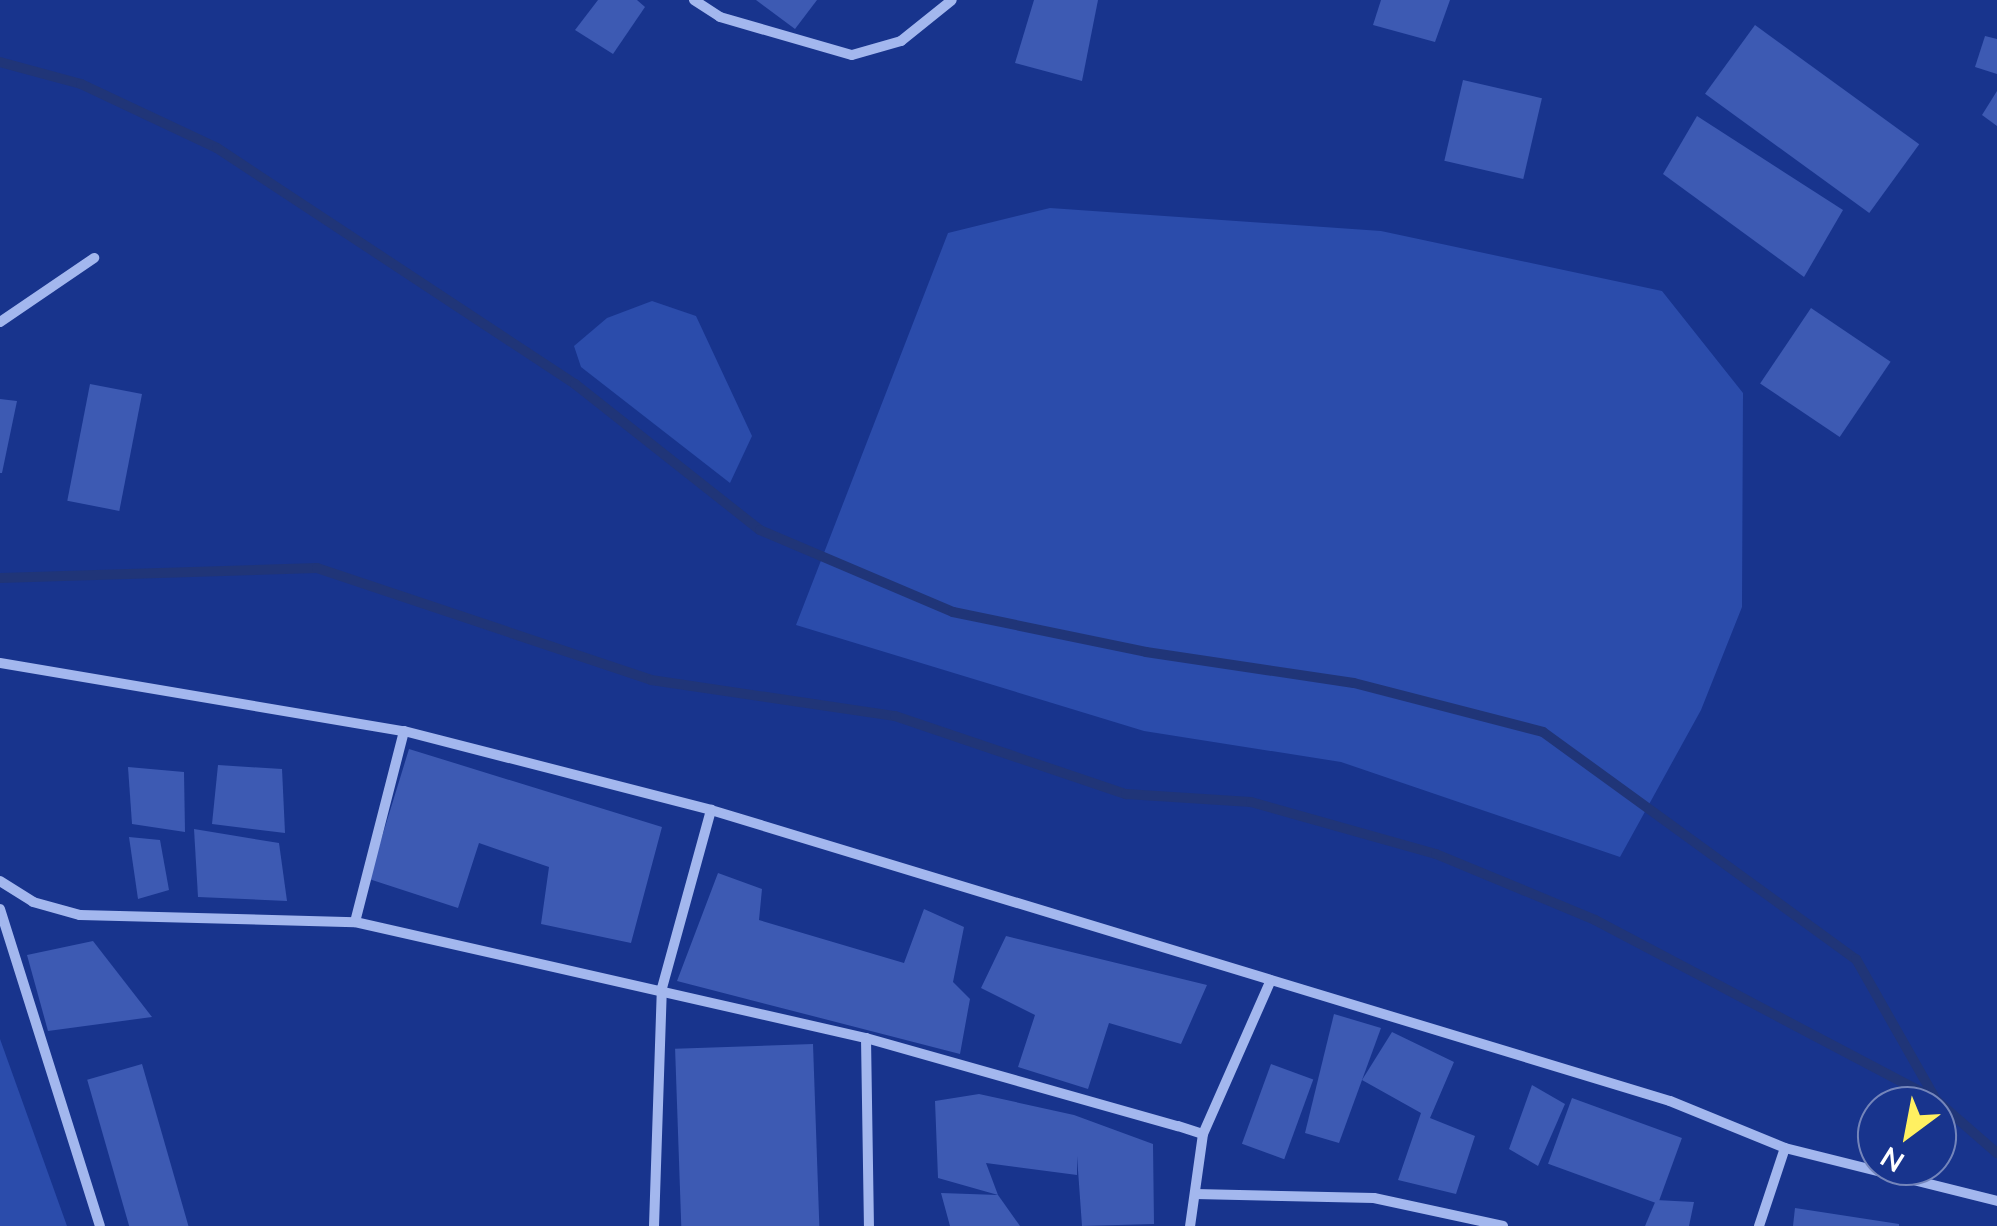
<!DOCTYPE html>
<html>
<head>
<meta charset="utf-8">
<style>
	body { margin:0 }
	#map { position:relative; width:1997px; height:1226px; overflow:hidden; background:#18348d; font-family:Mulish,sans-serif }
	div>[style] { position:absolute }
	.green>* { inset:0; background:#2b4cab }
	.stream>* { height:10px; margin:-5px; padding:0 5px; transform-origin:5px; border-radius:5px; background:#203578 }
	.building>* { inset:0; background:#3d5ab3; transform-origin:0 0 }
	.street>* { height:10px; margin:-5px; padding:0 5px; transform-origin:5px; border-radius:5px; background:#a3b7ee }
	span { translate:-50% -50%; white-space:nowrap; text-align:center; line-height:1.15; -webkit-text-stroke:8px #18348d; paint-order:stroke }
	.north { position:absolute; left:1857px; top:1086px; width:100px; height:100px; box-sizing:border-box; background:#18348d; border:2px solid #7485bb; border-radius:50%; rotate:212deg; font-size:28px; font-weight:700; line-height:40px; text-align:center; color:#fff }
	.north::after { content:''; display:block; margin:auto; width:35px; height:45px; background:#fff061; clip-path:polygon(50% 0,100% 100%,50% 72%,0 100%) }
</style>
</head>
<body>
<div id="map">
	<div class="green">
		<div style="clip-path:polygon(1050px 208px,1381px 231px,1662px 291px,1743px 393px,1742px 607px,1701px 710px,1620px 857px,1341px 762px,1144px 731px,796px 625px,948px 233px)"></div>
		<div style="clip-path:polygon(652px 301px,696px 316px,752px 436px,730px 483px,581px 367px,574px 346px,607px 318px)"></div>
		<div style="clip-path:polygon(0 1039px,67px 1226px,0 1226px)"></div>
	</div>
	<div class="stream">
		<div style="left:0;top:62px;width:84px;rotate:15.2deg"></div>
		<div style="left:81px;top:84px;width:150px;rotate:25.2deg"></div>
		<div style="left:217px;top:148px;width:429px;rotate:33.4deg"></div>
		<div style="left:575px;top:384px;width:236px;rotate:38.3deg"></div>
		<div style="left:760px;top:530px;width:210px;rotate:23deg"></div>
		<div style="left:953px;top:612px;width:197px;rotate:11.7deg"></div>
		<div style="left:1146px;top:652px;width:210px;rotate:8.5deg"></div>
		<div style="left:1354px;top:683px;width:195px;rotate:14.5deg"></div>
		<div style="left:1543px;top:732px;width:387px;rotate:36deg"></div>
		<div style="left:1856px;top:959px;width:162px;rotate:60.4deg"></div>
		<div style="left:0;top:578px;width:317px;rotate:-1.8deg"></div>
		<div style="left:317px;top:568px;width:352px;rotate:18.5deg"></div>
		<div style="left:651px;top:680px;width:247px;rotate:8.4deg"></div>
		<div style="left:895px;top:716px;width:244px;rotate:18.7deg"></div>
		<div style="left:1126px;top:794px;width:125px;rotate:3.7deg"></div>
		<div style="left:1251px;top:802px;width:192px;rotate:15.7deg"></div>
		<div style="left:1436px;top:854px;width:172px;rotate:22.5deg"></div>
		<div style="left:1595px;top:920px;width:386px;rotate:27.8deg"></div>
		<div style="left:1936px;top:1100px;width:81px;rotate:41deg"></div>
	</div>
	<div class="building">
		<div style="clip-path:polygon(598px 0,637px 0,645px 7px,613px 54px,575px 30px)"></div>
		<div style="clip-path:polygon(756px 0,817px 0,795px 29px)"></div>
		<div style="clip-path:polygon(1034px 0,1098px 0,1082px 81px,1015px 63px)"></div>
		<div style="clip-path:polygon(1381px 0,1450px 0,1435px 42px,1373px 25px)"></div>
		<div style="left:1755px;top:25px;width:203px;height:85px;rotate:36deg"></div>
		<div style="clip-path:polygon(1985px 36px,1997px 39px,1997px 74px,1975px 67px)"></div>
		<div style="left:1463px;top:80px;width:81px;height:83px;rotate:13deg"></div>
		<div style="clip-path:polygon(1997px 91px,1997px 126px,1982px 115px)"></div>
		<div style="clip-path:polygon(1697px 116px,1843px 210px,1804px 277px,1663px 174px)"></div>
		<div style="left:1811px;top:308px;width:96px;height:91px;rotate:34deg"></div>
		<div style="left:90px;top:384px;width:53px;height:119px;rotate:11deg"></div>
		<div style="clip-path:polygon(0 399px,17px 401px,2px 473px,0 473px)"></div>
		<div style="clip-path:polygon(409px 749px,662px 827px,631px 943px,541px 924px,549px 867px,479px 843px,458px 908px,369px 879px)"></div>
		<div style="clip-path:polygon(218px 765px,282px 769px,285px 833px,212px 824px)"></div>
		<div style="clip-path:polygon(128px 767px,184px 772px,185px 832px,132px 824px)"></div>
		<div style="clip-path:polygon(194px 829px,279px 843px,287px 901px,198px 897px)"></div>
		<div style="clip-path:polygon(129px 837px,160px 840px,169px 890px,138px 899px)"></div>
		<div style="clip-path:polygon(718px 873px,762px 889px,759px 920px,904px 963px,924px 909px,964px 927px,953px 982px,970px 999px,960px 1054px,677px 981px)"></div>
		<div style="clip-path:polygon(1006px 936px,1207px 985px,1181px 1044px,1109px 1023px,1088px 1089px,1018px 1067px,1035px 1015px,981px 988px)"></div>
		<div style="clip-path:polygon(93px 941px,152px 1017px,48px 1031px,27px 955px)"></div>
		<div style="clip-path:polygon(1334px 1014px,1381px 1028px,1339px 1143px,1305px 1133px)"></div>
		<div style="clip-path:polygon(1392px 1032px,1454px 1062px,1430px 1118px,1475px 1136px,1456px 1194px,1398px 1180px,1421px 1113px,1362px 1080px)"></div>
		<div style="left:813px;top:1044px;width:182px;height:138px;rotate:88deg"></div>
		<div style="left:142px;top:1064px;width:169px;height:57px;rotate:74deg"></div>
		<div style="left:1271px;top:1064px;width:45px;height:85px;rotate:20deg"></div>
		<div style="clip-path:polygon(1532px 1085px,1565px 1104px,1538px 1166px,1509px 1149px)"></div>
		<div style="clip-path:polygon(979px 1094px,1074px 1115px,1153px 1144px,1154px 1224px,1082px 1226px,1077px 1156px,1077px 1175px,986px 1163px,998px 1195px,938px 1178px,935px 1101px)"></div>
		<div style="left:1572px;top:1098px;width:117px;height:70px;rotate:20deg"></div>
		<div style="clip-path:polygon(941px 1193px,998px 1195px,1020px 1226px,950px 1226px)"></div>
		<div style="clip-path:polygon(1656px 1200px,1694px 1202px,1689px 1226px,1645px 1226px)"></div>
		<div style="clip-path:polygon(1795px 1208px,1899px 1224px,1899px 1226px,1793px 1226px)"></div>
	</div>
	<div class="street">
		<div style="left:694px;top:0;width:31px;rotate:33deg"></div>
		<div style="left:720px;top:17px;width:137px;rotate:16.1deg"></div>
		<div style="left:852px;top:55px;width:51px;rotate:-15.9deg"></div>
		<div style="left:901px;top:41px;width:65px;rotate:-38.8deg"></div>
		<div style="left:0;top:322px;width:114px;rotate:-34.2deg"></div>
		<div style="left:0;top:663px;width:410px;rotate:9.6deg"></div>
		<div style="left:404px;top:731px;width:317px;rotate:14.4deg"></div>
		<div style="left:711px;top:810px;width:1002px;rotate:16.88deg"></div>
		<div style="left:1670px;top:1101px;width:124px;rotate:22.2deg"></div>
		<div style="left:1785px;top:1148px;width:219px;rotate:14deg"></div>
		<div style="left:0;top:881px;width:39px;rotate:32deg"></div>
		<div style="left:33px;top:902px;width:49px;rotate:15.5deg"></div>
		<div style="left:80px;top:915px;width:275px;rotate:1.5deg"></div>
		<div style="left:355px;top:922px;width:524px;rotate:12.79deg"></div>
		<div style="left:866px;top:1038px;width:324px;rotate:15.8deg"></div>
		<div style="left:1178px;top:1126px;width:26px;rotate:18deg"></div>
		<div style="left:1203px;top:1134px;width:93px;rotate:98deg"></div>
		<div style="left:0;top:909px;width:332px;rotate:72.5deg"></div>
		<div style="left:355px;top:922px;width:197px;rotate:-75.6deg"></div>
		<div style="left:866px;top:1038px;width:188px;rotate:89.1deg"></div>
		<div style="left:1203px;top:1134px;width:168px;rotate:-66.2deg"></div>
		<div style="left:1195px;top:1194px;width:179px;rotate:1.3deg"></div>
		<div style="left:1374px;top:1198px;width:132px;rotate:12.2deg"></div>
		<div style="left:654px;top:1226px;width:238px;rotate:-88.1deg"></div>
		<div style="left:662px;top:988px;width:185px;rotate:-74.6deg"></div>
		<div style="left:1759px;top:1226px;width:82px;rotate:-71.6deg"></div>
	</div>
	<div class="north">N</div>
</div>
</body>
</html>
